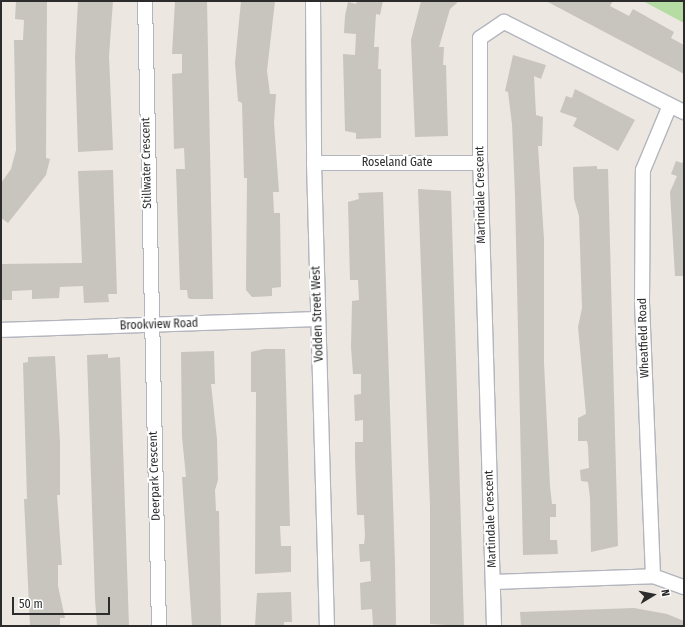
<!DOCTYPE html>
<html>
<head>
<meta charset="utf-8">
<style>
	body { margin:0 }
	#map { position:relative; width:685px; height:627px; overflow:hidden; background:#ece7e0; font-family:"Fira Sans Condensed",sans-serif }
	div>[style] { position:absolute }
	.green>* { inset:0; background:#b4dca3 }
	.building>* { inset:0; background:#c8c5be }
	.roads { filter:drop-shadow(1px 0 #b3b5be) drop-shadow(-1px 0 #b3b5be) drop-shadow(0 1px #b3b5be) drop-shadow(0 -1px #b3b5be) }
	.minor>* { height:14px; margin:-7px; padding:0 7px; transform-origin:7px; border-radius:7px; background:#fff }
	span { translate:-50% -50%; white-space:nowrap; text-align:center; line-height:1.15; -webkit-text-stroke:4px #fff; paint-order:stroke }
	.street-label { font-size:12px; color:#2c2c2c }
	.frame { position:absolute; inset:0; border:2px solid #2c2c2c; pointer-events:none }
	.north { position:absolute; left:633px; top:575px; width:40px; height:40px; -webkit-text-stroke:3px #fff; paint-order:stroke; rotate:80deg; font-size:11px; font-weight:700; line-height:16px; text-align:center; color:#2c2c2c }
	.north::after { content:''; display:block; margin:auto; width:14px; height:18px; background:#2c2c2c; clip-path:polygon(50% 0,100% 100%,50% 72%,0 100%) }
	.scale { position:absolute; left:12px; top:597px; width:98px; height:18px; box-sizing:border-box; border:2px solid #2c2c2c; border-top:0; padding-left:5px; font-size:12px; line-height:14px; white-space:nowrap; color:#2c2c2c; -webkit-text-stroke:3px #fff; paint-order:stroke }
</style>
</head>
<body>
<div id="map">
	<div class="green">
		<div style="clip-path:polygon(643px 1px,684px 1px,684px 23px)"></div>
	</div>
	<div class="building">
		<div style="clip-path:polygon(16px 1px,47px 1px,46px 158px,50px 159px,46px 175px,8px 223px,1px 218px,1px 183px,11px 169px,16px 150px,14px 40px,23px 40px,24px 20px,15px 19px)"></div>
		<div style="clip-path:polygon(78px 1px,113px 1px,109px 56px,113px 150px,78px 152px,75px 57px)"></div>
		<div style="clip-path:polygon(175px 1px,207px 1px,213px 299px,191px 299px,188px 298px,187px 290px,180px 290px,176px 169px,185px 169px,184px 148px,174px 149px,172px 74px,182px 73px,182px 54px,172px 54px)"></div>
		<div style="clip-path:polygon(241px 1px,275px 1px,267px 71px,270px 94px,276px 94px,274px 123px,279px 192px,273px 192px,274px 213px,280px 213px,281px 287px,272px 288px,272px 296px,252px 297px,246px 290px,247px 178px,244px 178px,242px 103px,238px 101px,235px 63px)"></div>
		<div style="clip-path:polygon(357px 1px,383px 1px,380px 15px,376px 14px,374px 47px,379px 47px,378px 69px,381px 69px,381px 138px,356px 139px,356px 133px,345px 131px,343px 54px,355px 55px,356px 34px,344px 33px,345px 16px,348px 2px,356px 4px)"></div>
		<div style="clip-path:polygon(421px 1px,459px 1px,450px 9px,439px 47px,444px 47px,443px 65px,446px 65px,448px 136px,415px 137px,411px 40px)"></div>
		<div style="clip-path:polygon(546px 1px,613px 1px,610px 6px,629px 16px,633px 9px,674px 32px,671px 38px,684px 45px,684px 74px)"></div>
		<div style="clip-path:polygon(513px 55px,546px 65px,541px 79px,534px 76px,536px 115px,543px 117px,542px 146px,538px 146px,544px 239px,544px 363px,550px 486px,552px 504px,556px 504px,556px 517px,550px 517px,550px 540px,557px 540px,558px 554px,523px 555px,515px 195px,512px 124px,508px 92px,505px 91px)"></div>
		<div style="clip-path:polygon(575px 89px,635px 120px,618px 151px,573px 126px,577px 118px,560px 112px,566px 96px,572px 98px)"></div>
		<div style="clip-path:polygon(684px 160px,684px 276px,675px 276px,670px 192px,677px 176px,671px 174px,676px 161px,682px 163px)"></div>
		<div style="clip-path:polygon(597px 166px,597px 169px,608px 169px,618px 546px,591px 552px,590px 498px,588px 482px,581px 481px,580px 470px,589px 468px,588px 446px,587px 441px,578px 441px,578px 418px,586px 414px,578px 327px,582px 308px,579px 216px,574px 199px,573px 167px)"></div>
		<div style="clip-path:polygon(113px 170px,117px 294px,108px 294px,109px 302px,84px 303px,83px 286px,60px 287px,59px 298px,32px 299px,32px 290px,12px 291px,12px 300px,1px 300px,1px 264px,82px 263px,78px 171px)"></div>
		<div style="clip-path:polygon(418px 189px,451px 191px,464px 626px,430px 624px,430px 506px)"></div>
		<div style="clip-path:polygon(383px 192px,395px 564px,396px 626px,373px 626px,372px 609px,361px 610px,360px 583px,371px 581px,370px 561px,360px 562px,359px 544px,364px 544px,365px 536px,364px 515px,357px 515px,355px 457px,355px 442px,363px 442px,363px 420px,355px 421px,354px 395px,361px 394px,361px 374px,353px 374px,351px 347px,352px 301px,359px 300px,358px 280px,350px 280px,348px 202px,359px 199px,358px 193px)"></div>
		<div style="clip-path:polygon(264px 349px,285px 349px,290px 526px,280px 526px,281px 546px,291px 546px,291px 572px,255px 574px,256px 392px,251px 392px,251px 352px)"></div>
		<div style="clip-path:polygon(214px 351px,215px 384px,211px 384px,217px 439px,218px 480px,215px 490px,216px 511px,219px 511px,221px 626px,192px 626px,182px 477px,186px 477px,182px 437px,181px 352px)"></div>
		<div style="clip-path:polygon(108px 354px,108px 358px,120px 357px,129px 626px,97px 626px,95px 599px,87px 355px)"></div>
		<div style="clip-path:polygon(55px 356px,60px 442px,60px 495px,57px 495px,62px 565px,58px 565px,58px 586px,65px 618px,60px 618px,60px 626px,30px 626px,24px 499px,27px 499px,23px 363px,28px 362px,28px 357px)"></div>
		<div style="clip-path:polygon(291px 592px,292px 622px,284px 622px,284px 626px,255px 626px,257px 593px)"></div>
		<div style="clip-path:polygon(634px 608px,667px 614px,684px 621px,684px 626px,521px 626px,520px 612px)"></div>
	</div>
	<div class="roads">
		<div class="minor">
			<div style="left:145px;top:1px;width:625px;rotate:88.72deg"></div>
			<div style="left:313px;top:1px;width:162px;rotate:89.6deg"></div>
			<div style="left:314px;top:163px;width:463px;rotate:88.4deg"></div>
			<div style="left:314px;top:163px;width:166px"></div>
			<div style="left:1px;top:330px;width:317px;rotate:-2deg"></div>
			<div style="left:653px;top:576px;width:273px;rotate:-92.3deg"></div>
			<div style="left:642px;top:303px;width:133px;rotate:-89.6deg"></div>
			<div style="left:643px;top:170px;width:70px;rotate:-67.4deg"></div>
			<div style="left:493px;top:582px;width:160px;rotate:-2.1deg"></div>
			<div style="left:653px;top:576px;width:33px;rotate:20deg"></div>
			<div style="left:494px;top:626px;width:463px;rotate:-91.7deg"></div>
			<div style="left:480px;top:163px;width:125px;rotate:-90deg"></div>
			<div style="left:480px;top:38px;width:29px;rotate:-34deg"></div>
			<div style="left:504px;top:22px;width:201px;rotate:26.6deg"></div>
		</div>
	</div>
	<div class="street-label">
		<span style="left:147px;top:163px;rotate:-91deg">Stillwater Crescent</span>
		<span style="left:397px;top:163px">Roseland Gate</span>
		<span style="left:481px;top:195px;rotate:-91deg">Martindale Crescent</span>
		<span style="left:318px;top:314px;rotate:-92deg">Vodden Street West</span>
		<span style="left:159px;top:325px;rotate:-2deg">Brookview Road</span>
		<span style="left:644px;top:338px;rotate:-92deg">Wheatfield Road</span>
		<span style="left:155px;top:476px;rotate:-92deg">Deerpark Crescent</span>
		<span style="left:491px;top:519px;rotate:-92deg">Martindale Crescent</span>
	</div>
	<div class="frame"></div>
	<div class="north">N</div>
	<div class="scale">50 m</div>
</div>
</body>
</html>
